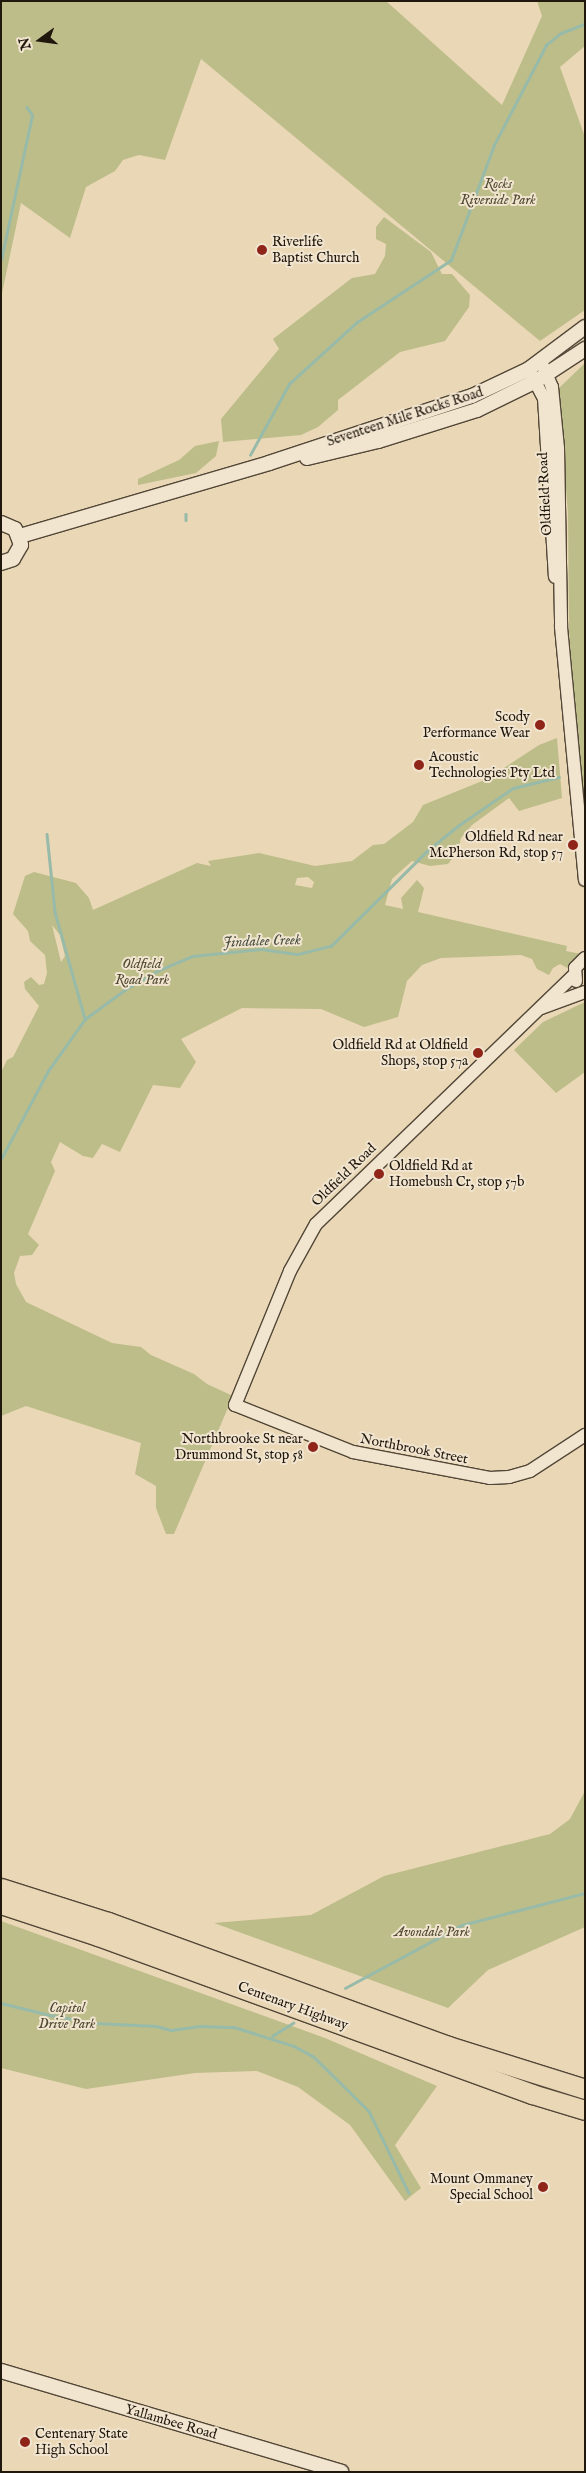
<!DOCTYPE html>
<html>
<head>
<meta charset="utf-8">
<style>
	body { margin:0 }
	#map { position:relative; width:586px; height:2473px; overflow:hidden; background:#ead7b6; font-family:"IM FELL English",serif }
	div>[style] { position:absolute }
	.green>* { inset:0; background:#bdbd89 }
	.stream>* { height:2.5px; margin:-1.25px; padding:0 1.25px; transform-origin:1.25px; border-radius:1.25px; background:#98baa9 }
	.roads { filter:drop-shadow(1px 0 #524737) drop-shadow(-1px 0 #524737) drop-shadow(0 1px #524737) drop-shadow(0 -1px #524737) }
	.tertiary>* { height:12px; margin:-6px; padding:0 6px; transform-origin:6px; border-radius:6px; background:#f1e5d0 }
	.secondary>* { height:14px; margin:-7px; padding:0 7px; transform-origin:7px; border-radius:7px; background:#f1e5d0 }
	.motorway>* { height:19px; margin:-9.5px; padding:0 9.5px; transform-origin:9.5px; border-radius:9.5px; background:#ead7b6 }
	.dots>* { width:14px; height:14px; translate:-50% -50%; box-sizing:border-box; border:2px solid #f1e5d0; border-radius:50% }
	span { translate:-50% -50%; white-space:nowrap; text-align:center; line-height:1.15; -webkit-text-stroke:4px #f1e5d0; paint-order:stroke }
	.park-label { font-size:14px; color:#4f4932; font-style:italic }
	.poi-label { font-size:14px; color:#20170d }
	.left { translate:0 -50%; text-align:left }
	.right { translate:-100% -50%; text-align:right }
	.street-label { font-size:14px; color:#20170d }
	.water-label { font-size:15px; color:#4a5044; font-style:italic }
	.frame { position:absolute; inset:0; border:2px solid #20170d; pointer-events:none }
	.north { position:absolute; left:15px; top:15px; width:50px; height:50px; -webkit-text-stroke:4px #f1e5d0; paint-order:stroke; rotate:256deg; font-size:14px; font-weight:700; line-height:20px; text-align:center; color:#20170d }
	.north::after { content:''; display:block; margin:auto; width:18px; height:22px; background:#20170d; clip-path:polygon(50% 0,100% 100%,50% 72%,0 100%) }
</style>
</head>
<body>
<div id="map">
	<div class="green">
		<div style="clip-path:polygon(1px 1px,386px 1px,502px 105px,542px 16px,537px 1px,585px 1px,585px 46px,560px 67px,585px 137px,585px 310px,540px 341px,201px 59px,165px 160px,139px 155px,129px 158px,123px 160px,115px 171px,86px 187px,70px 238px,21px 203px,1px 298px)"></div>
		<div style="clip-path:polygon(384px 217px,431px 252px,442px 274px,452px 274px,470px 295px,469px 307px,445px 341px,400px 352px,338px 400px,338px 410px,318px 427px,301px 435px,223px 442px,221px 419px,279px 349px,273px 339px,352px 278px,375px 274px,385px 256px,386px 244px,376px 239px,376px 227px)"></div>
		<div style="clip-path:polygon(585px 363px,585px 793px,581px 787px,569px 631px,568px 514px,558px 389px)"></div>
		<div style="clip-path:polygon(219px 441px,216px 456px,196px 473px,138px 485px,138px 479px,179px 460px,195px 446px)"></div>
		<div style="clip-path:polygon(evenodd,557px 738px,562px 798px,519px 811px,509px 798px,472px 825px,461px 838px,458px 851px,448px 864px,430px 866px,412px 861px,392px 879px,385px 905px,403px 909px,401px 898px,417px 880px,424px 888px,418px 912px,567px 946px,566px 951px,581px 954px,573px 971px,560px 964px,553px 968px,549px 975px,537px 969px,532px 959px,521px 955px,441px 958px,422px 965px,407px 981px,398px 1017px,364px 1027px,321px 1009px,242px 1008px,181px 1039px,196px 1062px,180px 1088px,153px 1085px,120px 1152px,102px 1144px,93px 1158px,83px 1156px,60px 1142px,51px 1162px,55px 1171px,28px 1234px,39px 1245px,32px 1255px,20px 1256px,14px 1273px,16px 1284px,26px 1302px,112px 1343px,141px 1347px,151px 1355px,194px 1374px,207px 1384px,233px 1396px,174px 1534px,166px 1534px,156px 1508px,156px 1486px,135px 1474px,141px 1443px,26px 1406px,1px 1416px,1px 1072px,7px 1060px,13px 1057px,39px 1006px,25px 989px,24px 982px,31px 977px,39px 985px,44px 984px,47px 973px,45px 955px,30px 941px,28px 931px,13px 914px,25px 876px,34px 872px,76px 883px,89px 898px,93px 910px,197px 863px,211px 866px,208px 861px,259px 853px,315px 866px,352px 861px,373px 845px,384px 844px,413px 822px,423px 805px,487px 779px,539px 745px,557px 738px,308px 877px,314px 882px,312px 888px,295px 885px,297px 878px,308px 877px,557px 738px,52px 925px,60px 935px,65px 956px,61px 962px,52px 925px)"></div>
		<div style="clip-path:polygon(585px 1002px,585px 1072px,556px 1093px,514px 1050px,543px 1022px)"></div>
		<div style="clip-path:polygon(585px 1791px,585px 1927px,488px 1970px,448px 2008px,214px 1923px,311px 1915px,384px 1876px,550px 1834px,570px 1819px)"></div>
		<div style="clip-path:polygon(1px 1921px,325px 2038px,437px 2086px,395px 2145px,421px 2188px,405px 2201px,350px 2125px,298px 2087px,257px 2071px,195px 2073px,86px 2089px,1px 2068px)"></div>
	</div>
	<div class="stream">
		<div style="left:1px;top:260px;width:148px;rotate:-77.9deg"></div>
		<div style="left:32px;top:115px;width:9px;rotate:-126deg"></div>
		<div style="left:250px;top:455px;width:81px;rotate:-61.2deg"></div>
		<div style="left:289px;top:384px;width:92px;rotate:-42.4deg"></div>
		<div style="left:357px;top:322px;width:113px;rotate:-33.4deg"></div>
		<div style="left:451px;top:260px;width:123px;rotate:-69.5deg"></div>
		<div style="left:494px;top:145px;width:113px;rotate:-62.5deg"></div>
		<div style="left:546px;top:45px;width:19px;rotate:-39deg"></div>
		<div style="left:561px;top:33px;width:26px;rotate:-21deg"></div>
		<div style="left:186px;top:514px;width:6px;rotate:90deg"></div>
		<div style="left:47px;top:834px;width:78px;rotate:84.1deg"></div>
		<div style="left:55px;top:912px;width:111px;rotate:74.3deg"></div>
		<div style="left:1px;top:1159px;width:100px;rotate:-61.9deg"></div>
		<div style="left:48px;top:1071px;width:64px;rotate:-54.6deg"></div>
		<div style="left:85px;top:1019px;width:51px;rotate:-36.2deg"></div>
		<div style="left:126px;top:989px;width:36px;rotate:-30deg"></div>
		<div style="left:157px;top:971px;width:39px;rotate:-23deg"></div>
		<div style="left:193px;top:956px;width:68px;rotate:-5.9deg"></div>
		<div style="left:261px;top:949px;width:37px;rotate:8deg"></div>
		<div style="left:298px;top:954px;width:34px;rotate:-14deg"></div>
		<div style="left:331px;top:946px;width:135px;rotate:-44.7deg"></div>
		<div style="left:427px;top:851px;width:41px;rotate:-39.1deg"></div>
		<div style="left:459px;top:825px;width:65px;rotate:-34.4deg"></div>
		<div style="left:513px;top:788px;width:47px;rotate:-13.4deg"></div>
		<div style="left:345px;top:1988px;width:133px;rotate:-28.3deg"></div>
		<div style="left:462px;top:1925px;width:127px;rotate:-14.6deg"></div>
		<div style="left:1px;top:2003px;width:50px;rotate:13.8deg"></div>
		<div style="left:50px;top:2015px;width:46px;rotate:10.1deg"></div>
		<div style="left:95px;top:2023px;width:61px;rotate:2.8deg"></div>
		<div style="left:156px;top:2026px;width:16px;rotate:15deg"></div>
		<div style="left:171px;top:2030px;width:29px;rotate:-8deg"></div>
		<div style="left:200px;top:2026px;width:34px;rotate:2deg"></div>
		<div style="left:234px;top:2027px;width:63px;rotate:17.6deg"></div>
		<div style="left:294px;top:2046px;width:21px;rotate:28deg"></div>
		<div style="left:313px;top:2056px;width:78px;rotate:44.5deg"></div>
		<div style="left:369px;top:2111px;width:91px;rotate:64deg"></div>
		<div style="left:272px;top:2036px;width:25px;rotate:-32deg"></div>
	</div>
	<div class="roads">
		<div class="tertiary">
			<div style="left:543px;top:366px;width:23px;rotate:67deg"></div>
			<div style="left:552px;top:387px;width:61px;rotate:84.4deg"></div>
			<div style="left:558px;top:448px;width:179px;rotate:89deg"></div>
			<div style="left:561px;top:627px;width:254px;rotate:84.6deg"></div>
			<div style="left:531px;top:374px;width:27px;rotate:62deg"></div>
			<div style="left:544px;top:398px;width:179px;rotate:86.5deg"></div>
			<div style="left:575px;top:974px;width:360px;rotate:136deg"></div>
			<div style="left:316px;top:1224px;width:54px;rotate:119deg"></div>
			<div style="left:290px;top:1271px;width:145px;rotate:112.3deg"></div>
			<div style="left:235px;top:1405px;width:127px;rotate:21.7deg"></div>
			<div style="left:353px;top:1452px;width:139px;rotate:10.7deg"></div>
			<div style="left:490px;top:1478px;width:19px;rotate:-3deg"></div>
			<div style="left:509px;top:1477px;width:22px;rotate:-16deg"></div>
			<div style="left:530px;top:1471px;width:66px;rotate:-33.2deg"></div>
			<div style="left:576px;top:981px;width:13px;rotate:-94deg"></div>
			<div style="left:575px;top:968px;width:14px;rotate:-45deg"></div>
			<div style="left:541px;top:1008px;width:47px;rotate:-20deg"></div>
		</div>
		<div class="secondary">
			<div style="left:307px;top:458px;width:73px;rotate:-13.5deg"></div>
			<div style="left:378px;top:441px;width:104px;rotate:-17.4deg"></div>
			<div style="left:477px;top:410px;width:66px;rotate:-26.2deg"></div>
			<div style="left:536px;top:381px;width:59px;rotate:-33.1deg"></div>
			<div style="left:1px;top:523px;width:15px;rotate:23deg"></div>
			<div style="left:15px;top:529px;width:17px;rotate:69deg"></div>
			<div style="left:21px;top:545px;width:16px;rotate:120deg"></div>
			<div style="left:13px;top:559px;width:13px;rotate:162deg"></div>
			<div style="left:20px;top:536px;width:259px;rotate:-16.3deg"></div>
			<div style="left:269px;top:463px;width:214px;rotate:-18.3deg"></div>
			<div style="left:472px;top:396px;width:63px;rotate:-25.3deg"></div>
			<div style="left:529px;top:369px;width:70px;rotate:-36.9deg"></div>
			<div style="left:1px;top:2371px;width:355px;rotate:16.5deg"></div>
		</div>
		<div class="motorway">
			<div style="left:1px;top:1888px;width:112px;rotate:17.6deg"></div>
			<div style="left:108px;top:1922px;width:362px;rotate:20deg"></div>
			<div style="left:448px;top:2046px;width:144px;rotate:17.4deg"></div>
			<div style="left:1px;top:1904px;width:102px;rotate:18.3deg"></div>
			<div style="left:98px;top:1936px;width:462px;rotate:20deg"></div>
			<div style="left:532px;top:2094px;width:55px;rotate:16.8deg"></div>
		</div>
	</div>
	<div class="dots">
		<div style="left:262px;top:250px;background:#8f2418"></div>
		<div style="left:540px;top:725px;background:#8f2418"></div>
		<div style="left:419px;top:765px;background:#8f2418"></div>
		<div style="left:573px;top:845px;background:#8f2418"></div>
		<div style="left:478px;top:1053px;background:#8f2418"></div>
		<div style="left:379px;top:1174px;background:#8f2418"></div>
		<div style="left:313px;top:1447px;background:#8f2418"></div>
		<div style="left:543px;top:2187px;background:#8f2418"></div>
		<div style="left:25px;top:2442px;background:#8f2418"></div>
	</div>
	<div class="park-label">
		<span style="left:498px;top:192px">Rocks<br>Riverside Park</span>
		<span style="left:142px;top:972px">Oldfield<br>Road Park</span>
		<span style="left:432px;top:1932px">Avondale Park</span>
		<span style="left:67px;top:2016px">Capitol<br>Drive Park</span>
	</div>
	<div class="poi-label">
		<span class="left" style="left:272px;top:250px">Riverlife<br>Baptist Church</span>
		<span class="right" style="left:530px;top:725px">Scody<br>Performance Wear</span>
		<span class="left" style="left:429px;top:765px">Acoustic<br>Technologies Pty Ltd</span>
		<span class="right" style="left:563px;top:845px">Oldfield Rd near<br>McPherson Rd, stop 57</span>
		<span class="right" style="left:468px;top:1053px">Oldfield Rd at Oldfield<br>Shops, stop 57a</span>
		<span class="left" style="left:389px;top:1174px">Oldfield Rd at<br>Homebush Cr, stop 57b</span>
		<span class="right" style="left:303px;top:1447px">Northbrooke St near<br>Drummond St, stop 58</span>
		<span class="right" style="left:533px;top:2187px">Mount Ommaney<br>Special School</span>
		<span class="left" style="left:35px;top:2442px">Centenary State<br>High School</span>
	</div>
	<div class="street-label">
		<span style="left:405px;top:417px;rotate:-18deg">Seventeen Mile Rocks Road</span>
		<span style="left:545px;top:494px;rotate:-93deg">Oldfield Road</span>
		<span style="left:344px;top:1175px;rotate:-44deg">Oldfield Road</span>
		<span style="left:414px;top:1449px;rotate:11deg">Northbrook Street</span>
		<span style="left:293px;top:2006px;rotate:20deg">Centenary Highway</span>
		<span style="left:171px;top:2422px;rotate:16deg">Yallambee Road</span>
	</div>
	<div class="water-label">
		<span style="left:262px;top:941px;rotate:-2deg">Jindalee Creek</span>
	</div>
	<div class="frame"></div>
	<div class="north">N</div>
</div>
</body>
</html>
